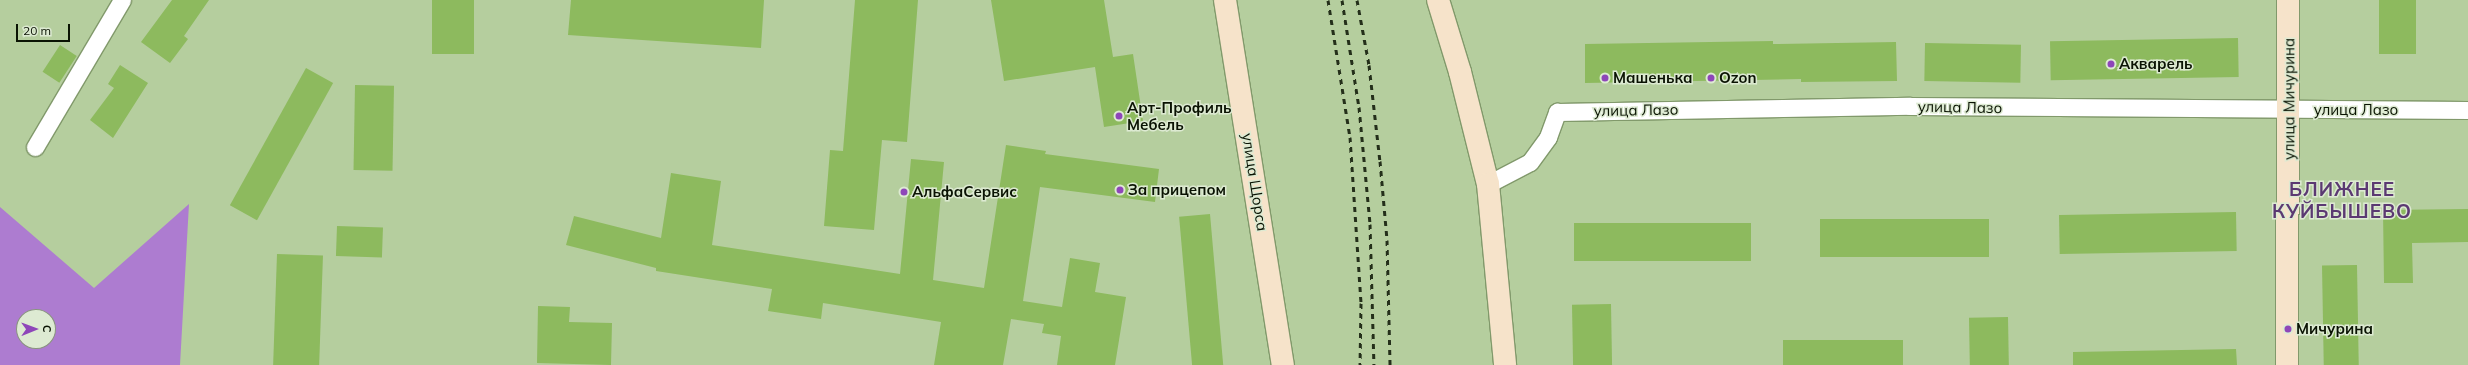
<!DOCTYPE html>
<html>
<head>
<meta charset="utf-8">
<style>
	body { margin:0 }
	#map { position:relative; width:2468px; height:365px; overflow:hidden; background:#b5ce9e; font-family:Mulish,sans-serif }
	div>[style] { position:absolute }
	.forest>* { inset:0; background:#ad7cd0 }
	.building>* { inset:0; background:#8dba5e; transform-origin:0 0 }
	.roads { filter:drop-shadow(1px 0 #81996b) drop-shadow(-1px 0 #81996b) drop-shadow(0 1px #81996b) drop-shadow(0 -1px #81996b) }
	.street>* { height:17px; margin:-8.5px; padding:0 8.5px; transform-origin:8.5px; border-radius:8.5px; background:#fff }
	.secondary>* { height:22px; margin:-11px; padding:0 11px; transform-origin:11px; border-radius:11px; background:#f6e3ca }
	.rail>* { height:3px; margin-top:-1.5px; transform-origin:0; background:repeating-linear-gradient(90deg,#242f1a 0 5px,transparent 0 10px) }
	.dots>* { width:11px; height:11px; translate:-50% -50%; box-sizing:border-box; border:2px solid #ddead2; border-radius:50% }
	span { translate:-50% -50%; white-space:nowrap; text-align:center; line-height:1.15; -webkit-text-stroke:3px #ddead2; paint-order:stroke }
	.poi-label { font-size:15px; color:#0a1303; font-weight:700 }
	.left { translate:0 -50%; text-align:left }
	.street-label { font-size:15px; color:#0a1303 }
	.district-label { font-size:19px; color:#5b3972; font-weight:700; letter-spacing:1px }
	.north { position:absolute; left:16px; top:309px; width:40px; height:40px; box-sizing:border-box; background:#ddead2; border:1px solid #89947f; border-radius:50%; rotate:89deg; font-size:11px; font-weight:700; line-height:16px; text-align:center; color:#0a1303 }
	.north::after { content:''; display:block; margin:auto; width:14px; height:18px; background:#8e46b9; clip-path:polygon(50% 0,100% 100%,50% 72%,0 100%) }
	.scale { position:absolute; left:16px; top:24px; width:54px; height:18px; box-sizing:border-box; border:2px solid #0a1303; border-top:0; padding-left:5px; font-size:12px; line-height:14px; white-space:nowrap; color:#0a1303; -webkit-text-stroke:3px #ddead2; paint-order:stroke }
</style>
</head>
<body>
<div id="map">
	<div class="forest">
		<div style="clip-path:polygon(evenodd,189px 204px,180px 365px,0 365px,0 207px,94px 288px,189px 204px,24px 317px,48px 317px,48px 341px,24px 341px,24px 317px)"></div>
	</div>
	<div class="building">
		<div style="clip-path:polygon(172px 0,209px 0,184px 36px,188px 39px,170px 63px,141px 42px)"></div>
		<div style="left:432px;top:0;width:42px;height:54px"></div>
		<div style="clip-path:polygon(571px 0,764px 0,761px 48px,568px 35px)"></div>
		<div style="clip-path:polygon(855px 0,918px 0,907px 142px,882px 140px,874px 230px,824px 226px,830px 150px,843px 151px)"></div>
		<div style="clip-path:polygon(991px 0,1104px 0,1113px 57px,1133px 54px,1143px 121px,1104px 127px,1095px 67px,1004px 81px)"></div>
		<div style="left:2379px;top:0;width:37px;height:54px"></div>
		<div style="left:2238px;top:38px;width:39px;height:188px;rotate:89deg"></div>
		<div style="clip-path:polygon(1773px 41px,1773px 44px,1896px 42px,1897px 81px,1801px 82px,1801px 79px,1585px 83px,1585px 44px)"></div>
		<div style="left:1925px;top:43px;width:96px;height:38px;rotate:1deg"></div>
		<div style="left:60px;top:45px;width:20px;height:32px;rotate:33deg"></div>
		<div style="clip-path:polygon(120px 65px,148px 83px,113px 138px,90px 120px,114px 88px,108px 84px)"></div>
		<div style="left:306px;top:68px;width:31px;height:157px;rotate:29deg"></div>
		<div style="left:355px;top:85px;width:39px;height:85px;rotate:1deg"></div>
		<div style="clip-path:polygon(1006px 145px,1046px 151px,1045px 154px,1159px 169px,1155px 202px,1040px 187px,1023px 301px,1062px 307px,1070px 258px,1100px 263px,1095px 292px,1126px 297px,1115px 365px,1057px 365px,1061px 336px,1042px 333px,1044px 324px,1011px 319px,1003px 365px,934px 365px,941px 322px,823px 303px,821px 319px,768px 311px,772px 289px,656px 271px,656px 268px,566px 245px,574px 216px,661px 238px,671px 173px,721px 181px,712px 245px,900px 274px,911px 159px,944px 162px,933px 280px,984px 288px)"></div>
		<div style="clip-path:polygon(2468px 209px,2468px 242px,2412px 243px,2413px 283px,2384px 283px,2383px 210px)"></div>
		<div style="left:2236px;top:212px;width:39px;height:177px;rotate:89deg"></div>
		<div style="left:1210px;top:214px;width:152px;height:31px;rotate:85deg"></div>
		<div style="left:1989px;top:219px;width:38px;height:169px;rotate:90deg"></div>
		<div style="left:1751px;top:223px;width:38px;height:177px;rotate:90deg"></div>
		<div style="left:337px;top:226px;width:46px;height:30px;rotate:2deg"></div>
		<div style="left:277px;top:254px;width:46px;height:111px;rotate:2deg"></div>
		<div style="left:2357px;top:265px;width:100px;height:35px;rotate:89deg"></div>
		<div style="left:1611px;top:304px;width:61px;height:39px;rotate:89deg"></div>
		<div style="clip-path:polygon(538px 306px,570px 307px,569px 322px,612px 323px,611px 365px,537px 363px)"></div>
		<div style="left:2008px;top:317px;width:48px;height:39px;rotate:89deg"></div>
		<div style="left:1903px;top:340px;width:25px;height:120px;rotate:90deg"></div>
		<div style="clip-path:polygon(2236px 349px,2237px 365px,2073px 365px,2073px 352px)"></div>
	</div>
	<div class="roads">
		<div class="street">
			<div style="left:35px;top:147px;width:171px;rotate:-59.4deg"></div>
			<div style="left:1488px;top:184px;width:47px;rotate:-27.6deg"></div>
			<div style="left:1530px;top:162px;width:31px;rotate:-54deg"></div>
			<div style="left:1548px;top:137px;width:27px;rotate:-70deg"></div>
			<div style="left:1557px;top:112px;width:353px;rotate:-1deg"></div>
			<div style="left:1910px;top:106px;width:558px;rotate:0.41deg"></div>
		</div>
		<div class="secondary">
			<div style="left:1225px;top:0;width:370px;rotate:81deg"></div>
			<div style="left:1438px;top:0;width:75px;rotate:73deg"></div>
			<div style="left:1460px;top:72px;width:115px;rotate:76deg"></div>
			<div style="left:1488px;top:184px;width:182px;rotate:84.6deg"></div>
			<div style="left:2287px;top:365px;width:365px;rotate:-89.8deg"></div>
		</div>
	</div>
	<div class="rail">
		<div style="left:1328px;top:0;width:139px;rotate:80.9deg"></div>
		<div style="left:1350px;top:137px;width:166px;rotate:86.2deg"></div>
		<div style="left:1361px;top:303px;width:62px;rotate:90.9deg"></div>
		<div style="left:1342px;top:0;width:108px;rotate:81deg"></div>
		<div style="left:1359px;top:107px;width:118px;rotate:84.6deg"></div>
		<div style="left:1370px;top:224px;width:141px;rotate:88.4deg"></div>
		<div style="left:1357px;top:0;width:66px;rotate:79.5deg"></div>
		<div style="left:1369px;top:65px;width:97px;rotate:83.5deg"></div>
		<div style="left:1380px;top:161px;width:79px;rotate:84.9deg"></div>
		<div style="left:1387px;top:240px;width:125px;rotate:88.6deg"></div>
	</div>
	<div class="dots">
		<div style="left:2111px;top:64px;background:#8e46b9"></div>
		<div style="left:1605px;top:78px;background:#8e46b9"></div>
		<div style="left:1711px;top:78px;background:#8e46b9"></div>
		<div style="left:1119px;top:116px;background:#8e46b9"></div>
		<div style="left:1120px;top:190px;background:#8e46b9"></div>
		<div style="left:904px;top:192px;background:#8e46b9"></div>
		<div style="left:2288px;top:329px;background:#8e46b9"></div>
	</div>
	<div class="poi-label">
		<span class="left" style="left:2119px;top:64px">Акварель</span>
		<span class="left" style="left:1613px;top:78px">Машенька</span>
		<span class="left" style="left:1719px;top:78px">Ozon</span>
		<span class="left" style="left:1127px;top:116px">Арт-Профиль<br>Мебель</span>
		<span class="left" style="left:1128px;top:190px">За прицепом</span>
		<span class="left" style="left:912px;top:192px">АльфаСервис</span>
		<span class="left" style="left:2296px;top:329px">Мичурина</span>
	</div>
	<div class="street-label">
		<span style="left:2289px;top:99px;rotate:-90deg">улица Мичурина</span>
		<span style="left:1960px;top:107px;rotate:1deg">улица Лазо</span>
		<span style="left:1636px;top:110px;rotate:-1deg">улица Лазо</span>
		<span style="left:2356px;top:110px">улица Лазо</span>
		<span style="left:1255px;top:182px;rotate:81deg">улица Щорса</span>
	</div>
	<div class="district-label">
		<span style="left:2342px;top:201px">БЛИЖНЕЕ<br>КУЙБЫШЕВО</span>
	</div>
	<div class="north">С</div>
	<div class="scale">20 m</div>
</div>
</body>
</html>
